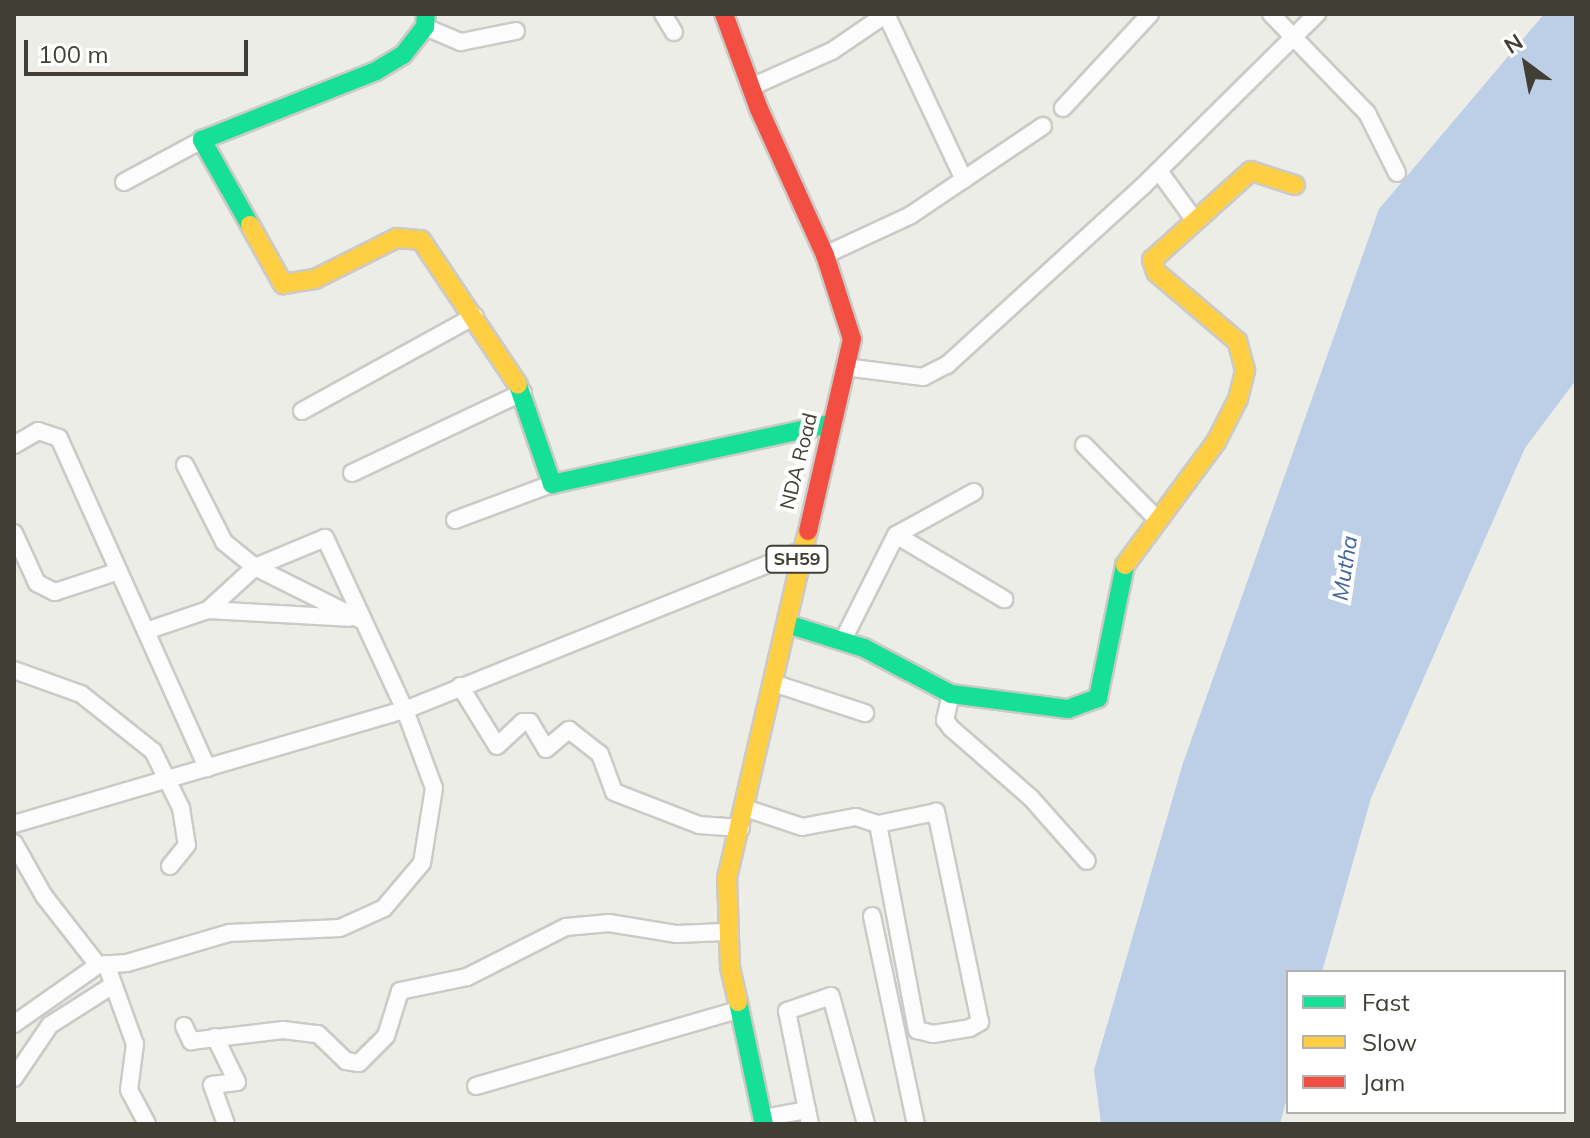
<!DOCTYPE html>
<html>
<head>
<meta charset="utf-8">
<style>
	body { margin:0 }
	#map { position:relative; width:1590px; height:1138px; overflow:hidden; background:#edede8; font-family:Mulish,sans-serif }
	div>[style] { position:absolute }
	.water>* { inset:0; background:#bdcfe7 }
	.roads { filter:drop-shadow(2px 0 #cbcac6) drop-shadow(-2px 0 #cbcac6) drop-shadow(0 2px #cbcac6) drop-shadow(0 -2px #cbcac6) }
	.street>* { height:16px; margin:-8px; padding:0 8px; transform-origin:8px; border-radius:8px; background:#fcfcfc }
	.fast>* { height:18px; margin:-9px; padding:0 9px; transform-origin:9px; border-radius:9px; background:#16e098 }
	.slow>* { height:18px; margin:-9px; padding:0 9px; transform-origin:9px; border-radius:9px; background:#ffcf43 }
	.jam>* { height:18px; margin:-9px; padding:0 9px; transform-origin:9px; border-radius:9px; background:#f24e42 }
	span { translate:-50% -50%; white-space:nowrap; text-align:center; line-height:1.15; -webkit-text-stroke:8px #fff; paint-order:stroke }
	.shield-label span { padding:2px 6px; background:#fff; border:2px solid; border-radius:6px; -webkit-text-stroke-width:0 }
	.shield-label { font-size:18px; color:#413f35; font-weight:700 }
	.street-label { font-size:20px; color:#413f35 }
	.water-label { font-size:22px; color:#3d649f; font-style:italic }
	.frame { position:absolute; inset:0; border:16px solid #413f35; pointer-events:none }
	.legend { position:absolute; left:1286px; top:970px; width:280px; height:144px; box-sizing:border-box; background:#fff; border:2px solid #b3b2ae; margin:0; padding:10px 14px; list-style:none; font-size:24px; color:#413f35 }
	.legend li { display:flex; align-items:center; gap:16px; height:40px }
	.legend b { width:40px; border:2px solid #b3b2ae }
	.north { position:absolute; left:1486px; top:24px; width:80px; height:80px; -webkit-text-stroke:6px #fff; paint-order:stroke; rotate:328deg; font-size:22px; font-weight:700; line-height:32px; text-align:center; color:#413f35 }
	.north::after { content:''; display:block; margin:auto; width:28px; height:36px; background:#413f35; clip-path:polygon(50% 0,100% 100%,50% 72%,0 100%) }
	.scale { position:absolute; left:24px; top:40px; width:224px; height:36px; box-sizing:border-box; border:4px solid #413f35; border-top:0; padding-left:10px; font-size:24px; line-height:28px; white-space:nowrap; color:#413f35; -webkit-text-stroke:6px #fff; paint-order:stroke }
</style>
</head>
<body>
<div id="map">
	<div class="water">
		<div style="clip-path:polygon(1544px 14px,1576px 14px,1576px 380px,1525px 448px,1371px 798px,1322px 972px,1288px 972px,1288px 1094px,1280px 1124px,1101px 1124px,1094px 1070px,1182px 766px,1379px 209px)"></div>
	</div>
	<div class="roads">
		<div class="street">
			<div style="left:663px;top:14px;width:21px;rotate:59deg"></div>
			<div style="left:886px;top:14px;width:183px;rotate:64.8deg"></div>
			<div style="left:1271px;top:14px;width:138px;rotate:45.9deg"></div>
			<div style="left:1367px;top:113px;width:67px;rotate:63.4deg"></div>
			<div style="left:425px;top:27px;width:39px;rotate:23deg"></div>
			<div style="left:461px;top:42px;width:56px;rotate:-11.3deg"></div>
			<div style="left:751px;top:87px;width:89px;rotate:-24deg"></div>
			<div style="left:832px;top:51px;width:65px;rotate:-34.4deg"></div>
			<div style="left:1063px;top:108px;width:128px;rotate:-47.2deg"></div>
			<div style="left:1159px;top:171px;width:62px;rotate:54.2deg"></div>
			<div style="left:124px;top:182px;width:89px;rotate:-28.3deg"></div>
			<div style="left:825px;top:255px;width:95px;rotate:-24.9deg"></div>
			<div style="left:911px;top:215px;width:159px;rotate:-34deg"></div>
			<div style="left:845px;top:367px;width:79px;rotate:7.3deg"></div>
			<div style="left:923px;top:377px;width:27px;rotate:-27deg"></div>
			<div style="left:947px;top:365px;width:265px;rotate:-42.4deg"></div>
			<div style="left:1143px;top:186px;width:245px;rotate:-44.7deg"></div>
			<div style="left:302px;top:411px;width:197px;rotate:-28.8deg"></div>
			<div style="left:14px;top:445px;width:28px;rotate:-30deg"></div>
			<div style="left:38px;top:431px;width:22px;rotate:18deg"></div>
			<div style="left:59px;top:438px;width:362px;rotate:65.8deg"></div>
			<div style="left:1084px;top:445px;width:103px;rotate:45.4deg"></div>
			<div style="left:185px;top:465px;width:86px;rotate:63.1deg"></div>
			<div style="left:224px;top:542px;width:40px;rotate:39deg"></div>
			<div style="left:255px;top:567px;width:116px;rotate:26.6deg"></div>
			<div style="left:352px;top:473px;width:189px;rotate:-25.3deg"></div>
			<div style="left:455px;top:520px;width:103px;rotate:-20.4deg"></div>
			<div style="left:14px;top:533px;width:55px;rotate:65.3deg"></div>
			<div style="left:37px;top:583px;width:20px;rotate:27deg"></div>
			<div style="left:55px;top:592px;width:67px;rotate:-18.2deg"></div>
			<div style="left:896px;top:535px;width:126px;rotate:30.7deg"></div>
			<div style="left:146px;top:631px;width:65px;rotate:-18.7deg"></div>
			<div style="left:208px;top:610px;width:141px;rotate:3.2deg"></div>
			<div style="left:843px;top:640px;width:118px;rotate:-63.2deg"></div>
			<div style="left:896px;top:535px;width:89px;rotate:-28.9deg"></div>
			<div style="left:14px;top:670px;width:71px;rotate:19.7deg"></div>
			<div style="left:81px;top:694px;width:92px;rotate:38.4deg"></div>
			<div style="left:153px;top:751px;width:64px;rotate:63.8deg"></div>
			<div style="left:181px;top:808px;width:37px;rotate:81deg"></div>
			<div style="left:187px;top:845px;width:27px;rotate:129deg"></div>
			<div style="left:773px;top:683px;width:97px;rotate:18.1deg"></div>
			<div style="left:460px;top:686px;width:70px;rotate:58.3deg"></div>
			<div style="left:497px;top:746px;width:35px;rotate:-43deg"></div>
			<div style="left:523px;top:722px;width:7px"></div>
			<div style="left:530px;top:722px;width:31px;rotate:59deg"></div>
			<div style="left:546px;top:749px;width:30px;rotate:-40deg"></div>
			<div style="left:569px;top:730px;width:39px;rotate:38deg"></div>
			<div style="left:600px;top:754px;width:40px;rotate:69.8deg"></div>
			<div style="left:614px;top:792px;width:91px;rotate:21.2deg"></div>
			<div style="left:699px;top:825px;width:42px;rotate:4.1deg"></div>
			<div style="left:951px;top:694px;width:27px;rotate:103deg"></div>
			<div style="left:945px;top:720px;width:10px;rotate:53deg"></div>
			<div style="left:951px;top:728px;width:106px;rotate:41.2deg"></div>
			<div style="left:1031px;top:798px;width:84px;rotate:48.4deg"></div>
			<div style="left:745px;top:808px;width:60px;rotate:18.4deg"></div>
			<div style="left:802px;top:827px;width:55px;rotate:-10.5deg"></div>
			<div style="left:856px;top:817px;width:23px;rotate:18deg"></div>
			<div style="left:878px;top:824px;width:210px;rotate:79.3deg"></div>
			<div style="left:917px;top:1030px;width:16px;rotate:14deg"></div>
			<div style="left:933px;top:1034px;width:37px;rotate:-9deg"></div>
			<div style="left:970px;top:1028px;width:12px;rotate:-31deg"></div>
			<div style="left:980px;top:1022px;width:215px;rotate:-101.8deg"></div>
			<div style="left:936px;top:812px;width:59px;rotate:168.3deg"></div>
			<div style="left:14px;top:824px;width:407px;rotate:-16.3deg"></div>
			<div style="left:405px;top:710px;width:424px;rotate:-21.9deg"></div>
			<div style="left:14px;top:843px;width:61px;rotate:60.5deg"></div>
			<div style="left:44px;top:896px;width:88px;rotate:52deg"></div>
			<div style="left:98px;top:965px;width:103px;rotate:144.9deg"></div>
			<div style="left:872px;top:916px;width:213px;rotate:78.1deg"></div>
			<div style="left:106px;top:964px;width:85px;rotate:70.1deg"></div>
			<div style="left:135px;top:1044px;width:46px;rotate:97.4deg"></div>
			<div style="left:129px;top:1090px;width:38px;rotate:62deg"></div>
			<div style="left:98px;top:965px;width:29px;rotate:-4deg"></div>
			<div style="left:127px;top:963px;width:106px;rotate:-16.4deg"></div>
			<div style="left:229px;top:933px;width:111px;rotate:-2.6deg"></div>
			<div style="left:340px;top:928px;width:48px;rotate:-24.4deg"></div>
			<div style="left:384px;top:908px;width:59px;rotate:-49.8deg"></div>
			<div style="left:422px;top:863px;width:76px;rotate:-80.9deg"></div>
			<div style="left:434px;top:788px;width:83px;rotate:-110.4deg"></div>
			<div style="left:405px;top:710px;width:190px;rotate:-114.9deg"></div>
			<div style="left:325px;top:538px;width:76px;rotate:157.5deg"></div>
			<div style="left:255px;top:567px;width:64px;rotate:137.5deg"></div>
			<div style="left:184px;top:1026px;width:17px;rotate:65deg"></div>
			<div style="left:191px;top:1041px;width:93px;rotate:-6.8deg"></div>
			<div style="left:283px;top:1030px;width:35px;rotate:7deg"></div>
			<div style="left:318px;top:1034px;width:39px;rotate:44deg"></div>
			<div style="left:346px;top:1061px;width:13px;rotate:9deg"></div>
			<div style="left:359px;top:1063px;width:38px;rotate:-45deg"></div>
			<div style="left:386px;top:1036px;width:47px;rotate:-72.7deg"></div>
			<div style="left:400px;top:991px;width:68px;rotate:-11.8deg"></div>
			<div style="left:467px;top:977px;width:111px;rotate:-26.8deg"></div>
			<div style="left:566px;top:927px;width:43px;rotate:-5.3deg"></div>
			<div style="left:609px;top:923px;width:69px;rotate:9.2deg"></div>
			<div style="left:677px;top:934px;width:48px;rotate:-2.4deg"></div>
			<div style="left:215px;top:1037px;width:50px;rotate:63.9deg"></div>
			<div style="left:237px;top:1082px;width:25px;rotate:173deg"></div>
			<div style="left:212px;top:1085px;width:41px;rotate:70.3deg"></div>
			<div style="left:14px;top:1078px;width:64px;rotate:-55.8deg"></div>
			<div style="left:50px;top:1025px;width:75px;rotate:-32.4deg"></div>
			<div style="left:476px;top:1086px;width:272px;rotate:-16.2deg"></div>
			<div style="left:807px;top:1110px;width:101px;rotate:-101.4deg"></div>
			<div style="left:787px;top:1011px;width:46px;rotate:-18.8deg"></div>
			<div style="left:831px;top:996px;width:133px;rotate:74.7deg"></div>
			<div style="left:763px;top:1118px;width:45px;rotate:-10.3deg"></div>
			<div style="left:807px;top:1110px;width:14px;rotate:78deg"></div>
		</div>
		<div class="fast">
			<div style="left:250px;top:225px;width:98px;rotate:-119.5deg"></div>
			<div style="left:202px;top:140px;width:187px;rotate:-21.6deg"></div>
			<div style="left:376px;top:71px;width:31px;rotate:-31deg"></div>
			<div style="left:403px;top:55px;width:36px;rotate:-52deg"></div>
			<div style="left:425px;top:27px;width:13px;rotate:-86deg"></div>
			<div style="left:518px;top:385px;width:105px;rotate:71deg"></div>
			<div style="left:552px;top:484px;width:283px;rotate:-12.2deg"></div>
			<div style="left:787px;top:624px;width:81px;rotate:17.3deg"></div>
			<div style="left:864px;top:648px;width:98px;rotate:27.9deg"></div>
			<div style="left:951px;top:694px;width:118px;rotate:7.3deg"></div>
			<div style="left:1068px;top:709px;width:32px;rotate:-20deg"></div>
			<div style="left:1098px;top:698px;width:136px;rotate:-78.5deg"></div>
			<div style="left:738px;top:1002px;width:125px;rotate:78deg"></div>
		</div>
		<div class="slow">
			<div style="left:250px;top:225px;width:68px;rotate:60.8deg"></div>
			<div style="left:283px;top:284px;width:32px;rotate:-9deg"></div>
			<div style="left:315px;top:279px;width:92px;rotate:-26.6deg"></div>
			<div style="left:397px;top:238px;width:24px;rotate:5deg"></div>
			<div style="left:421px;top:240px;width:174px;rotate:56.2deg"></div>
			<div style="left:1125px;top:565px;width:153px;rotate:-53.5deg"></div>
			<div style="left:1216px;top:442px;width:48px;rotate:-62.9deg"></div>
			<div style="left:1238px;top:399px;width:30px;rotate:-76deg"></div>
			<div style="left:1245px;top:370px;width:30px;rotate:-105deg"></div>
			<div style="left:1237px;top:341px;width:106px;rotate:-139.6deg"></div>
			<div style="left:1156px;top:272px;width:13px;rotate:-108deg"></div>
			<div style="left:1152px;top:260px;width:133px;rotate:-42deg"></div>
			<div style="left:1251px;top:171px;width:46px;rotate:17.7deg"></div>
			<div style="left:738px;top:1002px;width:36px;rotate:-103deg"></div>
			<div style="left:730px;top:967px;width:89px;rotate:-91.9deg"></div>
			<div style="left:727px;top:878px;width:356px;rotate:-76.9deg"></div>
		</div>
		<div class="jam">
			<div style="left:724px;top:14px;width:101px;rotate:69.8deg"></div>
			<div style="left:759px;top:109px;width:160px;rotate:65.7deg"></div>
			<div style="left:825px;top:255px;width:88px;rotate:72.2deg"></div>
			<div style="left:852px;top:339px;width:197px;rotate:102.9deg"></div>
		</div>
	</div>
	<div class="shield-label">
		<span style="left:797px;top:559px">SH59</span>
	</div>
	<div class="street-label">
		<span style="left:798px;top:461px;rotate:-76deg">NDA Road</span>
	</div>
	<div class="water-label">
		<span style="left:1345px;top:568px;rotate:-81deg">Mutha</span>
	</div>
	<div class="frame"></div>
	<ul class="legend">
	<li><b style="height:10px;background:#16e098"></b>Fast</li>
	<li><b style="height:10px;background:#ffcf43"></b>Slow</li>
	<li><b style="height:10px;background:#f24e42"></b>Jam</li>
	</ul>
	<div class="north">N</div>
	<div class="scale">100 m</div>
</div>
</body>
</html>
